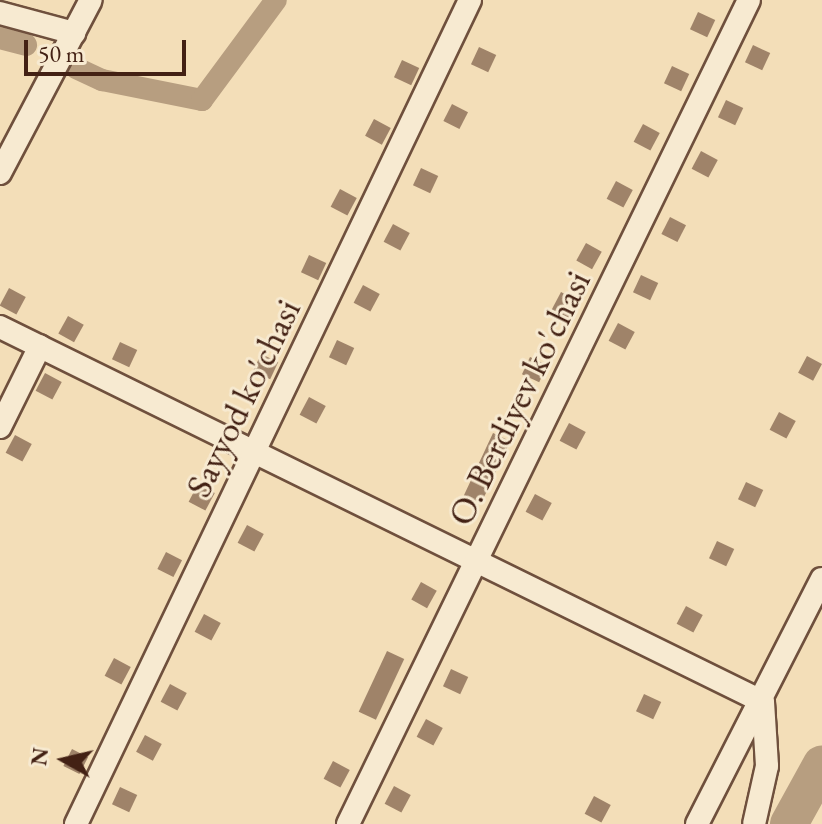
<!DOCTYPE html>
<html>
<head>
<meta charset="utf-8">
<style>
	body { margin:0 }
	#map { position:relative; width:822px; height:824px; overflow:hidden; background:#f3deb8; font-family:"EB Garamond",serif }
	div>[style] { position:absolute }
	.canal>* { height:22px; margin:-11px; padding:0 11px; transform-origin:11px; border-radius:11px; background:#b79e80 }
	.river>* { height:38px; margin:-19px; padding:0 19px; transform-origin:19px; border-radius:19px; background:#b79e80 }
	.building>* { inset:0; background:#9f8369; transform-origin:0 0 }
	.roads { filter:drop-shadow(2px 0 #6f503d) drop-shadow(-2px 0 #6f503d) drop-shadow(0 2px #6f503d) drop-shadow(0 -2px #6f503d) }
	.minor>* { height:22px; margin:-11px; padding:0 11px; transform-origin:11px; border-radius:11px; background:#f7ead1 }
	span { translate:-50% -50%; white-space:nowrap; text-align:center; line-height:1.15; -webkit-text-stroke:6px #f7ead1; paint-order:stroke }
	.street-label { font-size:36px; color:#432114 }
	.north { position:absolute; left:24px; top:720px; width:80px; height:80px; -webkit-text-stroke:6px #f7ead1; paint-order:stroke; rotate:278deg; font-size:22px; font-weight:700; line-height:32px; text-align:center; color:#432114 }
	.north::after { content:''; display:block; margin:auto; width:28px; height:36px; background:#432114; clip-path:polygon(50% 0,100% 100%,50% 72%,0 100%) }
	.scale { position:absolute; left:24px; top:40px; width:162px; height:36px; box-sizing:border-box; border:4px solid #432114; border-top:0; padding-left:10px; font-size:24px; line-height:28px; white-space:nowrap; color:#432114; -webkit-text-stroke:6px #f7ead1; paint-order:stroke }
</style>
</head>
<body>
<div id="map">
	<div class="canal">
		<div style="left:0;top:38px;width:27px;rotate:15deg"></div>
		<div style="left:76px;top:68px;width:29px;rotate:25deg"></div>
		<div style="left:102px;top:80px;width:102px;rotate:11.3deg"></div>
		<div style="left:202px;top:100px;width:124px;rotate:-53.5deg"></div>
	</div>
	<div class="river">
		<div style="left:789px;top:824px;width:68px;rotate:-61.2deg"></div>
	</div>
	<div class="building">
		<div style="left:698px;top:12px;width:19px;height:19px;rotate:25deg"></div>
		<div style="left:753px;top:45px;width:19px;height:19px;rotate:25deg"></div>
		<div style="left:479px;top:47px;width:19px;height:19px;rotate:25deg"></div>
		<div style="left:402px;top:60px;width:19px;height:19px;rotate:25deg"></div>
		<div style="left:672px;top:66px;width:19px;height:19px;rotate:25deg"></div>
		<div style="left:726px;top:100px;width:19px;height:19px;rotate:25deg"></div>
		<div style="left:452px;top:104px;width:18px;height:19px;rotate:27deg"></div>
		<div style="left:374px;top:119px;width:19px;height:19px;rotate:28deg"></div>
		<div style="left:643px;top:124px;width:19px;height:20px;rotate:28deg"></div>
		<div style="left:701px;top:151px;width:19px;height:20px;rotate:28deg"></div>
		<div style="left:421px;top:168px;width:19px;height:19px;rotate:25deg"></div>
		<div style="left:616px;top:181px;width:19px;height:20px;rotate:28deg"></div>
		<div style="left:340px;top:189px;width:19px;height:20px;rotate:28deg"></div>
		<div style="left:670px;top:217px;width:18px;height:19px;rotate:27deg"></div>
		<div style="left:393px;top:224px;width:19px;height:20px;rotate:28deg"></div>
		<div style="left:586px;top:243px;width:18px;height:20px;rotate:29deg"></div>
		<div style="left:309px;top:255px;width:19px;height:19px;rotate:25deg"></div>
		<div style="left:641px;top:275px;width:19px;height:19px;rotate:25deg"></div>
		<div style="left:363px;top:285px;width:19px;height:20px;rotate:28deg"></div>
		<div style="left:9px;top:288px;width:19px;height:20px;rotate:28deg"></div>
		<div style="left:561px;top:292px;width:19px;height:20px;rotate:28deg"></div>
		<div style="left:68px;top:316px;width:18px;height:20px;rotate:29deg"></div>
		<div style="left:618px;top:323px;width:19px;height:20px;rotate:28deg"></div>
		<div style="left:337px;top:340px;width:19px;height:19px;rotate:25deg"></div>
		<div style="left:120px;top:342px;width:19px;height:19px;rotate:25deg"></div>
		<div style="left:261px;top:354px;width:19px;height:19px;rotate:25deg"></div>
		<div style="left:807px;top:356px;width:17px;height:19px;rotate:28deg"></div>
		<div style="left:530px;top:357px;width:19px;height:19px;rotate:25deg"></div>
		<div style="left:45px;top:373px;width:19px;height:20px;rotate:28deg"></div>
		<div style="left:309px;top:397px;width:19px;height:20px;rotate:28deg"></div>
		<div style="left:779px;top:412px;width:19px;height:20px;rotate:28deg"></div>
		<div style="left:569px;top:423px;width:19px;height:20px;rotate:28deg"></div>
		<div style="left:493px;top:433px;width:19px;height:69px;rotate:25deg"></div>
		<div style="left:15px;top:435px;width:19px;height:20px;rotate:28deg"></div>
		<div style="left:746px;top:482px;width:19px;height:19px;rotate:25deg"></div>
		<div style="left:198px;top:484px;width:19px;height:20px;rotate:28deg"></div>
		<div style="left:535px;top:494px;width:19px;height:20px;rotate:28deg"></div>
		<div style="left:247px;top:525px;width:19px;height:20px;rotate:28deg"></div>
		<div style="left:717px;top:541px;width:19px;height:19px;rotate:25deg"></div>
		<div style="left:166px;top:552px;width:18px;height:19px;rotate:27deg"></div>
		<div style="left:421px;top:582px;width:18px;height:20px;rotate:29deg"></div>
		<div style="left:686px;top:606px;width:19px;height:20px;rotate:28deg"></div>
		<div style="left:204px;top:614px;width:19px;height:20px;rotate:28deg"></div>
		<div style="left:387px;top:651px;width:19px;height:67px;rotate:25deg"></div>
		<div style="left:114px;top:658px;width:19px;height:20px;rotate:28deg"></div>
		<div style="left:451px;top:669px;width:19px;height:19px;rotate:25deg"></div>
		<div style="left:170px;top:684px;width:19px;height:20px;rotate:28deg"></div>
		<div style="left:644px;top:694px;width:19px;height:19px;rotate:25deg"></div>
		<div style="left:426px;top:719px;width:19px;height:20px;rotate:28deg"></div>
		<div style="left:145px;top:735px;width:19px;height:19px;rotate:28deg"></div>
		<div style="left:72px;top:749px;width:18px;height:19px;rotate:27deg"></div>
		<div style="left:333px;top:761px;width:19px;height:20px;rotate:28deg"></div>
		<div style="left:394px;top:786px;width:19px;height:20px;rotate:28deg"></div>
		<div style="left:120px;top:787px;width:19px;height:19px;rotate:25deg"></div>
		<div style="left:594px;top:796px;width:19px;height:20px;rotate:28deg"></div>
	</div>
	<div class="roads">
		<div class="minor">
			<div style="left:0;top:13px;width:77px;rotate:15.1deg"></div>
			<div style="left:0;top:173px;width:195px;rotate:-62.3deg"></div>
			<div style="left:0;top:327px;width:850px;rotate:26.17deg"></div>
			<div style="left:763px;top:702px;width:64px;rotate:86.4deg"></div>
			<div style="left:767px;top:766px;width:59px;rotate:102.6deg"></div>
			<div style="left:0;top:427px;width:90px;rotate:-63.7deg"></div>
			<div style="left:76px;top:824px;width:913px;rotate:-64.44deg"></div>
			<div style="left:348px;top:824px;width:916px;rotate:-64.05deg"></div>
			<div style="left:697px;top:824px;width:275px;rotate:-63deg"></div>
		</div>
	</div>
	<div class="street-label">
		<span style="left:243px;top:398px;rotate:-64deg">Sayyod ko'chasi</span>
		<span style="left:519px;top:398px;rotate:-64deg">O. Berdiyev ko'chasi</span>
	</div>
	<div class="north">N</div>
	<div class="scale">50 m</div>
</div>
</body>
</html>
